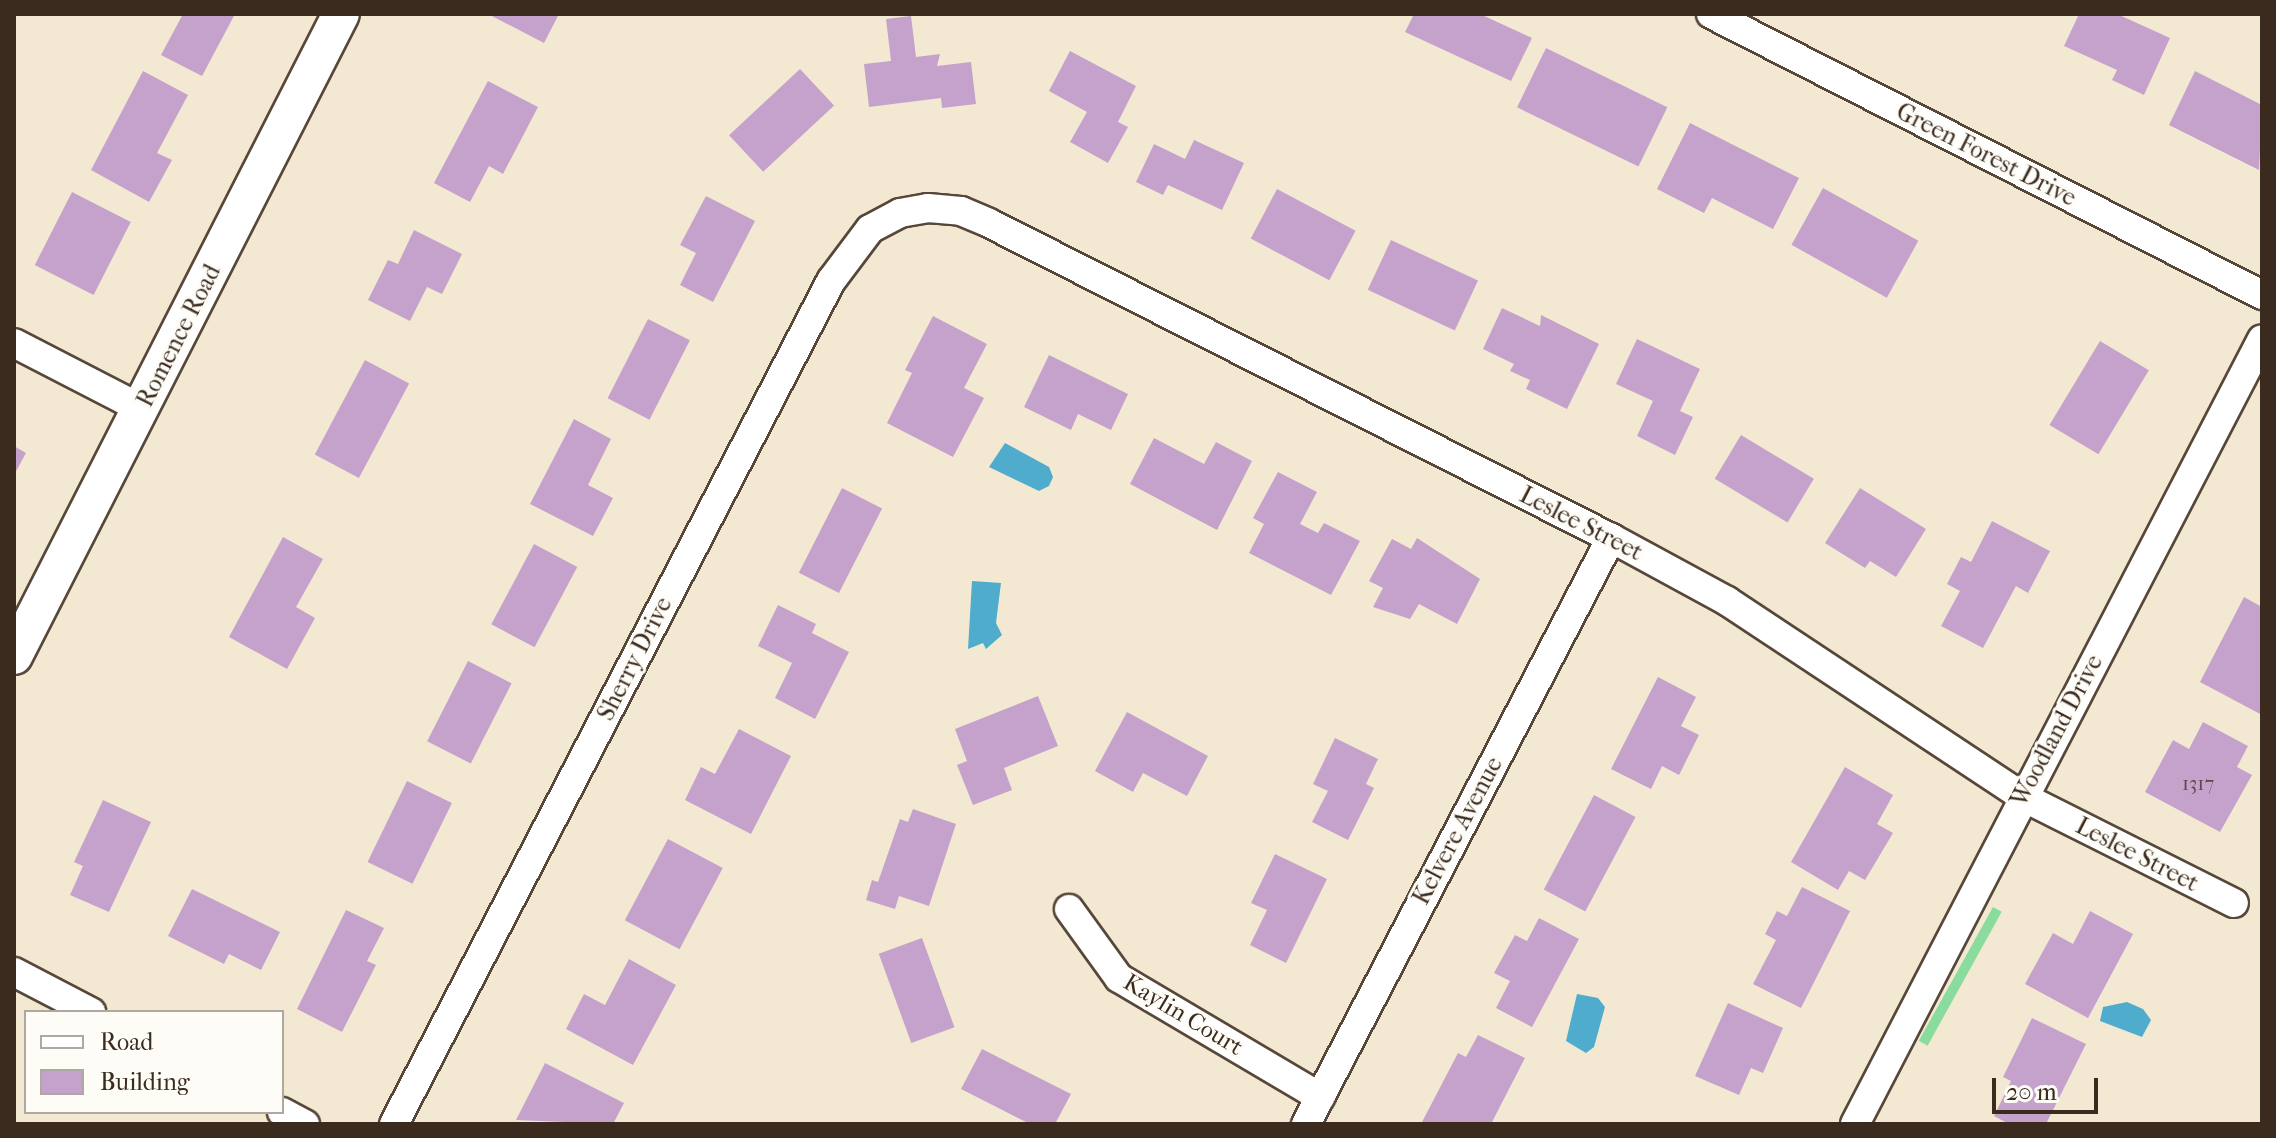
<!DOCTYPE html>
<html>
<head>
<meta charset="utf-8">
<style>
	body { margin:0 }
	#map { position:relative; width:2276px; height:1138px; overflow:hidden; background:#f3e9d2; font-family:"IM FELL French Canon",serif }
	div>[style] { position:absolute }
	.green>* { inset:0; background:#89dc9d; transform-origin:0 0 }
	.water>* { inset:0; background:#4faccd }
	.building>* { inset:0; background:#c5a2cc; transform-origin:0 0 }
	.roads { filter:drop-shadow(2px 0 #574739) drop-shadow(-2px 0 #574739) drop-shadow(0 2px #574739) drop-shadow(0 -2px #574739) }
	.minor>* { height:28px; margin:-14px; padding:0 14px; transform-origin:14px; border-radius:14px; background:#fff }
	.tertiary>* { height:36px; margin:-18px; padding:0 18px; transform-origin:18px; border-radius:18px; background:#fff }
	span { translate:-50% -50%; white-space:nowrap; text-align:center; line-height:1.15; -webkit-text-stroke:6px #fdfcf7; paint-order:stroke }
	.number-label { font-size:20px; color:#5e484a }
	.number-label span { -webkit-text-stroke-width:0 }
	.street-label { font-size:24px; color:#3b2a1e }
	.frame { position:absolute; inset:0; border:16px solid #3b2a1e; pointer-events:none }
	.legend { position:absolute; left:24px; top:1010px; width:260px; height:104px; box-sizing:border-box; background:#fdfcf7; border:2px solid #afa8a0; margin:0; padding:10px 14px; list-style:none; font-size:24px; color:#3b2a1e }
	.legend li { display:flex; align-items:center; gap:16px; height:40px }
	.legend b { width:40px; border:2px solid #afa8a0 }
	.scale { position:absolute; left:1992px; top:1078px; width:106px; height:36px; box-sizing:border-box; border:4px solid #3b2a1e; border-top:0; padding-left:10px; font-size:24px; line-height:28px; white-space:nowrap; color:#3b2a1e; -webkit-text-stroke:6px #fdfcf7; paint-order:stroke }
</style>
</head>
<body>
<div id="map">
	<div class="green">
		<div style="left:1993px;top:907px;width:10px;height:153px;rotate:29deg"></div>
	</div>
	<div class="water">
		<div style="clip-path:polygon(1005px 443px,1049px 467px,1053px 477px,1049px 486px,1039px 491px,989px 467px)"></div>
		<div style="clip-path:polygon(972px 581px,1001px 583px,996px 623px,1002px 635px,986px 649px,983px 643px,968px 649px)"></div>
		<div style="clip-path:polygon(1577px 994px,1598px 998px,1605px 1007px,1594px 1047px,1586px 1053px,1566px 1041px)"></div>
		<div style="clip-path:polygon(2127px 1002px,2143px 1009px,2151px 1020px,2142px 1037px,2100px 1021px,2103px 1007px)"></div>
	</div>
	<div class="building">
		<div style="clip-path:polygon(183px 14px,235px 14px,202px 76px,161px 55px)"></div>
		<div style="clip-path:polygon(488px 14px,559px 14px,544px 43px)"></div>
		<div style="clip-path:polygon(1414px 14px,1480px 14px,1532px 38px,1511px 81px,1405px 32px)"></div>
		<div style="clip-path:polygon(2079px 14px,2117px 14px,2170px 38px,2144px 95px,2112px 80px,2117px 70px,2064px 46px)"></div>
		<div style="clip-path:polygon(911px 16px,916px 57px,940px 54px,937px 66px,971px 62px,976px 104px,942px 108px,941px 98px,869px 107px,864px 64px,891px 61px,886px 19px)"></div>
		<div style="left:1546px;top:48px;width:135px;height:66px;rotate:26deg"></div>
		<div style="clip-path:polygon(1070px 51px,1136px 86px,1118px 122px,1128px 127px,1108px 163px,1070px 142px,1087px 112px,1049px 91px)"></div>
		<div style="left:800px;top:69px;width:50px;height:97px;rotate:47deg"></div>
		<div style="clip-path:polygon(143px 71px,188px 95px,157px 153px,172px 160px,149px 202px,91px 170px)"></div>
		<div style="clip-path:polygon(2195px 71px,2262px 105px,2259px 170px,2169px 125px)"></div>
		<div style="clip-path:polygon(488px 81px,538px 107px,503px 174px,489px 166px,470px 202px,434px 183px)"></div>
		<div style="clip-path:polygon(1690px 123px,1799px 178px,1773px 229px,1712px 198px,1704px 213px,1657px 189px)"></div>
		<div style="clip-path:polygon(1194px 140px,1244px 163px,1222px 210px,1168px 185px,1163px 195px,1136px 182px,1154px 144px,1185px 159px)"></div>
		<div style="left:1823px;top:188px;width:109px;height:65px;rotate:29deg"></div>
		<div style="left:1277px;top:189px;width:89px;height:56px;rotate:28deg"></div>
		<div style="left:72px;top:192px;width:66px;height:82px;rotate:27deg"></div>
		<div style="clip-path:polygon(706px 196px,755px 221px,713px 302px,680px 285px,696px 253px,680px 245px)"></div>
		<div style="clip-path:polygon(414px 230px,462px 254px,442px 294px,427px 287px,410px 321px,368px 300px,388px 260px,398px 264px)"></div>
		<div style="left:1391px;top:240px;width:96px;height:55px;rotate:25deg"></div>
		<div style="clip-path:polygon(1502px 308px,1540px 326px,1541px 315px,1599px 344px,1567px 409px,1526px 389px,1530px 380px,1510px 371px,1514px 364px,1483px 349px)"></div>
		<div style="clip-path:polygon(933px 316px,987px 344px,964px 388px,984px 398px,953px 457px,887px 423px,912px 373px,905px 370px)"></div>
		<div style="left:648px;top:319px;width:47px;height:89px;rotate:27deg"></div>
		<div style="clip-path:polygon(1637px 339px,1700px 369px,1680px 411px,1693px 417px,1675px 455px,1637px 436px,1653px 401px,1616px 384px)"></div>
		<div style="left:2100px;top:341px;width:57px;height:98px;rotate:31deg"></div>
		<div style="clip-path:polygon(1049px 355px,1128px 394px,1111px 430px,1078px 414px,1071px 430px,1024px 407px)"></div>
		<div style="left:365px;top:360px;width:50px;height:107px;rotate:28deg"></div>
		<div style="clip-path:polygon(574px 419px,611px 439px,588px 485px,613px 498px,593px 536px,530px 504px)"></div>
		<div style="left:1741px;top:435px;width:85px;height:51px;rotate:31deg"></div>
		<div style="clip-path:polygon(1154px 438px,1204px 464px,1216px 442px,1252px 461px,1217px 530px,1130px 484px)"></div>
		<div style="clip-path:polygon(14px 446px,26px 453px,14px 475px)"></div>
		<div style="clip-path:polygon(1278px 472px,1317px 492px,1300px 524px,1318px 533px,1324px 523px,1360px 541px,1331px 595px,1249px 553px,1264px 524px,1253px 518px)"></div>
		<div style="left:842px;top:488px;width:45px;height:95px;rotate:27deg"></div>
		<div style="clip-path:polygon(1860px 488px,1926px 529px,1896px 577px,1870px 561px,1865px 568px,1825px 543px)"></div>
		<div style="clip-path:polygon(1992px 521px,2050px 551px,2028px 593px,2016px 586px,1983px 648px,1941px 626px,1960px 591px,1947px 584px,1961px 557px,1971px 562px)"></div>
		<div style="clip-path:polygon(283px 537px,323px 559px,296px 607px,315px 618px,287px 669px,229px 637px)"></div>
		<div style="clip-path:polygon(1417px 538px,1480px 579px,1457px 624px,1419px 604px,1410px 619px,1373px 607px,1383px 588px,1369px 581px,1392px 539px,1411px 549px)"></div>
		<div style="left:534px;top:544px;width:49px;height:91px;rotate:28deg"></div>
		<div style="clip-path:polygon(2244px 597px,2262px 607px,2262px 715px,2200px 682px)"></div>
		<div style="clip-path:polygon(778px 605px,816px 624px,812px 633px,849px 652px,815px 719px,775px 698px,792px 663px,758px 646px)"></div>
		<div style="left:468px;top:661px;width:49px;height:90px;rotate:27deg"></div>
		<div style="clip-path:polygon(1658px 677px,1696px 697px,1681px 726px,1699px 735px,1679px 775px,1662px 766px,1651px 789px,1611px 769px)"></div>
		<div style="clip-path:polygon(1038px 696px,1058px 746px,1004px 768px,1012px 790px,973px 805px,957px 765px,967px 761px,955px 729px)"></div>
		<div style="clip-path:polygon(1127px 712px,1208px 756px,1187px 796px,1143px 773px,1133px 792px,1095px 771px)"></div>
		<div style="clip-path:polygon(2203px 722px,2248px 746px,2237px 767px,2252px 775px,2220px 832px,2145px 792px,2173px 740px,2189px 749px)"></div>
		<div style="clip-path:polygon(739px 729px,791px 756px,751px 834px,685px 800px,701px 767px,715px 774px)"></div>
		<div style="clip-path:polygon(1335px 738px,1378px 759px,1366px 784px,1374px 788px,1348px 840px,1312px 822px,1328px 791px,1313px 784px)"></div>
		<div style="clip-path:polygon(1845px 767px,1893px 795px,1877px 824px,1893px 833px,1865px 880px,1849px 871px,1838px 890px,1791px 862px)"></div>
		<div style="left:407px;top:781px;width:50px;height:90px;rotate:26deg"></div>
		<div style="left:1594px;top:795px;width:47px;height:107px;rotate:28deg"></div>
		<div style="clip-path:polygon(103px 800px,151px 822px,109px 912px,70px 895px,83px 866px,74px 862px)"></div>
		<div style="clip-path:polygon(913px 809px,956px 824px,929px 906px,899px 896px,895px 909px,866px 900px,872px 880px,878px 882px,900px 819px,908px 822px)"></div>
		<div style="left:668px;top:839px;width:62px;height:92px;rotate:28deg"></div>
		<div style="clip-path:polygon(1275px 854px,1327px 879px,1286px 963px,1250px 945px,1267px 910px,1251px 903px)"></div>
		<div style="clip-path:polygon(1802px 887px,1850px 911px,1801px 1008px,1753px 984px,1776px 940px,1765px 934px,1777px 911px,1787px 916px)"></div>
		<div style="clip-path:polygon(192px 889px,280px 932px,261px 970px,229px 954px,224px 964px,168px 936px)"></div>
		<div style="clip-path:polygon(346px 910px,384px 928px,367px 961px,376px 965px,342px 1032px,297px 1009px)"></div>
		<div style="clip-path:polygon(2090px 911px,2133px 934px,2088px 1018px,2025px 984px,2053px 933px,2073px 944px)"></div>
		<div style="clip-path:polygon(1539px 918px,1579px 939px,1532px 1027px,1496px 1008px,1510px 981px,1494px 973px,1515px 935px,1527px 941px)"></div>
		<div style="left:922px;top:938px;width:95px;height:46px;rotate:70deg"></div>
		<div style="clip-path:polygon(629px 959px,676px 985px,633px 1065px,566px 1029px,584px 994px,605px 1005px)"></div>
		<div style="clip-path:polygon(1728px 1003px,1783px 1028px,1763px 1073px,1751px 1068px,1739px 1095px,1695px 1076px)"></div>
		<div style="clip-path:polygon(2032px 1018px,2086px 1044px,2046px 1124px,2009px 1124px,1994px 1116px,2011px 1081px,2003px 1077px)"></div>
		<div style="clip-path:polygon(1478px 1035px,1525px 1058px,1491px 1124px,1422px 1122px,1458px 1053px,1466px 1057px)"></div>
		<div style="clip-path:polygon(982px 1049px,1071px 1094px,1055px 1124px,1030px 1124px,961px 1089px)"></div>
		<div style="clip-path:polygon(545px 1063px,624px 1103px,613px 1124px,516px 1120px)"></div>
	</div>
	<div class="roads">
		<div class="minor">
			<div style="left:1711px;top:14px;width:619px;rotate:27.02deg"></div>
			<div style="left:14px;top:343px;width:144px;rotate:27.3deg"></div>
			<div style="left:1069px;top:909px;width:85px;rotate:54.1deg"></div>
			<div style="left:1119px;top:978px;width:234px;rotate:30.6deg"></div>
			<div style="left:14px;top:972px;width:87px;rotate:27.5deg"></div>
			<div style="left:282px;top:1112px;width:26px;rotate:28deg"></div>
			<div style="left:394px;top:1124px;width:950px;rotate:-62.6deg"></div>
			<div style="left:831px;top:281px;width:65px;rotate:-53.1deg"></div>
			<div style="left:870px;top:229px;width:34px;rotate:-28deg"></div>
			<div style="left:900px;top:213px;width:28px;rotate:-10deg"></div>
			<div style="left:928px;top:208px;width:33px;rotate:5deg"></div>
			<div style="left:961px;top:211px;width:30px;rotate:23deg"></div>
			<div style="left:989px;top:223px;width:697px;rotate:26.86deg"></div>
			<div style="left:1611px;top:538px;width:132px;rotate:28.5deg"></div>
			<div style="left:1727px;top:601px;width:355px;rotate:33.5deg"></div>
			<div style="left:2023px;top:797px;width:236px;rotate:26.7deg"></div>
			<div style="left:1306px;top:1124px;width:661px;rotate:-62.5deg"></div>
			<div style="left:1855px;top:1124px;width:884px;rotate:-62.59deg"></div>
		</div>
		<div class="tertiary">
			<div style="left:14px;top:656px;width:720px;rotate:-63.01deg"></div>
		</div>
	</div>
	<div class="number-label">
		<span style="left:2198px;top:783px">1317</span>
	</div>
	<div class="street-label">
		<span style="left:1986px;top:155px;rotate:27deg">Green Forest Drive</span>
		<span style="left:179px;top:336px;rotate:-63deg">Romence Road</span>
		<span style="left:1581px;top:524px;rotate:27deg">Leslee Street</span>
		<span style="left:635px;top:659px;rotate:-63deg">Sherry Drive</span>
		<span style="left:2057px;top:731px;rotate:-62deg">Woodland Drive</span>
		<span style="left:1458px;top:831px;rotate:-62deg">Kelvere Avenue</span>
		<span style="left:2137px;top:855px;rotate:27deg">Leslee Street</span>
		<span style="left:1183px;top:1015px;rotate:31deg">Kaylin Court</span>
	</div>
	<div class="frame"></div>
	<ul class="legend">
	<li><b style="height:10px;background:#fff"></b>Road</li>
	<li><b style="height:22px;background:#c5a2cc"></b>Building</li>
	</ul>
	<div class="scale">20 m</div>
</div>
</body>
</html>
